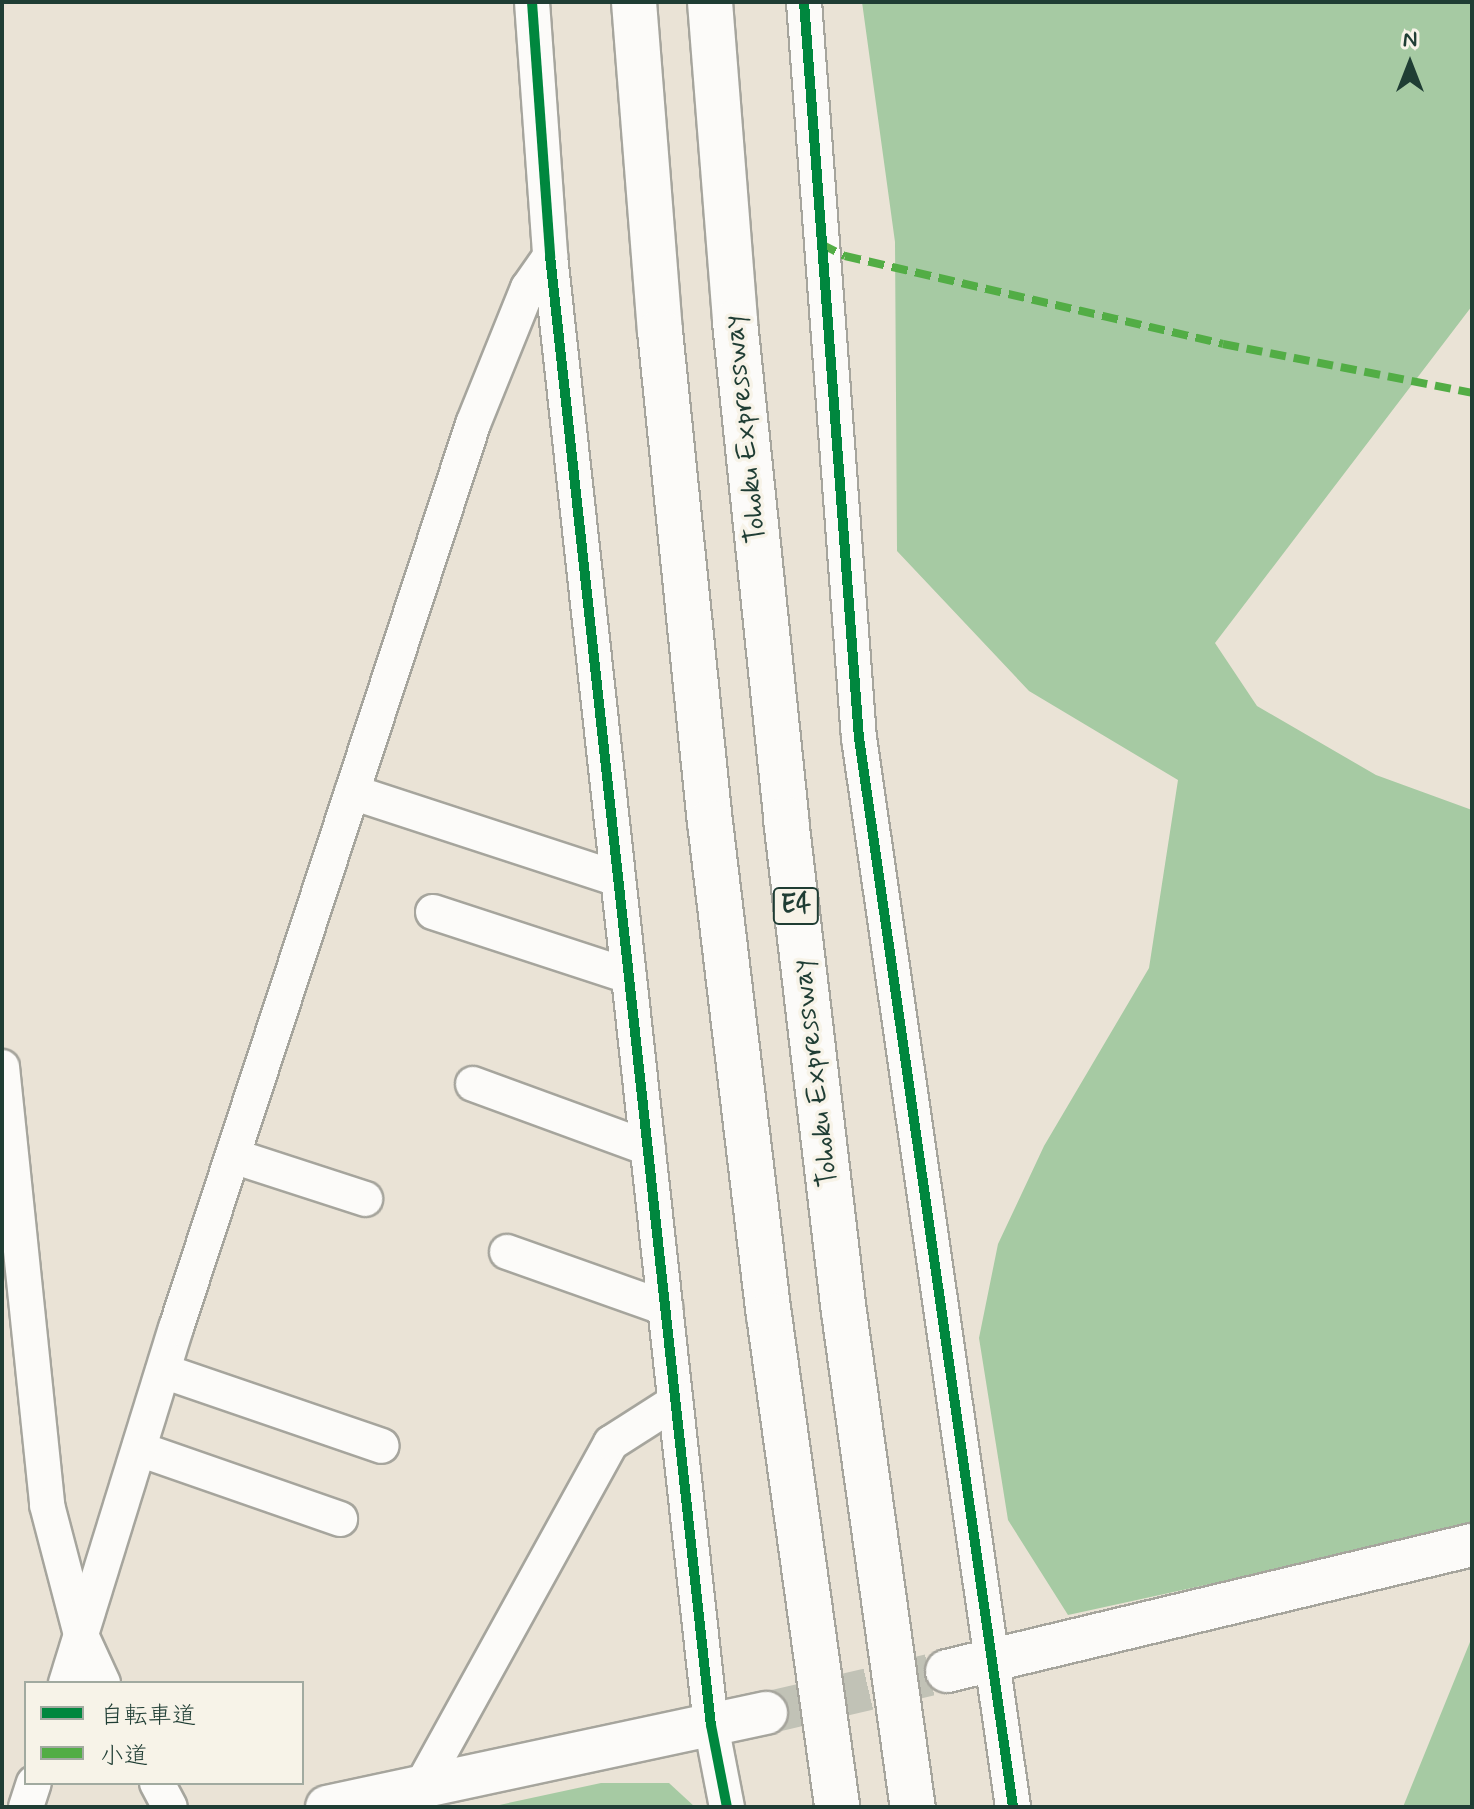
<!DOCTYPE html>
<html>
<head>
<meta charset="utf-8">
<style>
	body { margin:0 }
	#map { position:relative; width:1474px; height:1809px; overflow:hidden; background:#eae3d6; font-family:Mynerve,"Klee One",sans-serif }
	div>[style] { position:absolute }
	.forest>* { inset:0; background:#a6caa3 }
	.tertiary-tunnel>* { height:42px; margin-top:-21px; transform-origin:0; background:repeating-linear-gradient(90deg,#c1c2b6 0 42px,transparent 0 63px) }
	.roads { filter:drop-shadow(2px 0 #a6a59d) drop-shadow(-2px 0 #a6a59d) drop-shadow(0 2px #a6a59d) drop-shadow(0 -2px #a6a59d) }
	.minor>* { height:34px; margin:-17px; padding:0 17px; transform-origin:17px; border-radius:17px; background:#fcfbf9 }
	.tertiary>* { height:42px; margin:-21px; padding:0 21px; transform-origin:21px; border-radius:21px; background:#fcfbf9 }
	.motorway>* { height:44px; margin:-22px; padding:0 22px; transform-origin:22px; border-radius:22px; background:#fcfbf9 }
	.quiet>* { height:8px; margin-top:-4px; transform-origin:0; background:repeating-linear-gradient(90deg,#52ad45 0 16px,transparent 0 24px) }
	.cycleway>* { height:10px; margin:-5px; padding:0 5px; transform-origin:5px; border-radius:5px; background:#00873e }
	span { translate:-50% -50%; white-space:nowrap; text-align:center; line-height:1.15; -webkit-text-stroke:7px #f7f3e8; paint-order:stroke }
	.shield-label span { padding:2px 6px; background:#f7f3e8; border:2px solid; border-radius:6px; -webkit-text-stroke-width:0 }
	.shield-label { font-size:26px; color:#1f3d34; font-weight:700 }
	.street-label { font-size:28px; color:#1f3d34 }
	.frame { position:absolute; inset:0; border:4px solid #1f3d34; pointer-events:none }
	.legend { position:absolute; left:24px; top:1681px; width:280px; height:104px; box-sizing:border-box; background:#f7f3e8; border:2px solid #a1aaa0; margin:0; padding:10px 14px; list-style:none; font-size:24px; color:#1f3d34 }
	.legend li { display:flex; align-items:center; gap:16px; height:40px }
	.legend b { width:40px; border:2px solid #a1aaa0 }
	.north { position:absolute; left:1370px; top:24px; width:80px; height:80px; -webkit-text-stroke:6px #f7f3e8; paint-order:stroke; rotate:0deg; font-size:22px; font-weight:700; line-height:32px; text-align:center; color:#1f3d34 }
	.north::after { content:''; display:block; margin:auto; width:28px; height:36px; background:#1f3d34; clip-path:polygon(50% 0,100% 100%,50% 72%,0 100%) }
</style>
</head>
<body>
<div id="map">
	<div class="forest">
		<div style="clip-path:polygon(862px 2px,1472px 2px,1472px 306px,1215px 643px,1257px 706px,1376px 775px,1472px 810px,1472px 1527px,1068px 1615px,1008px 1520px,979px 1338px,998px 1244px,1044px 1146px,1149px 968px,1178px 780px,1029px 691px,897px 551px,895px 242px)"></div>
		<div style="clip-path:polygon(1472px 1637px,1472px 1807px,1403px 1807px)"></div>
		<div style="clip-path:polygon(601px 1783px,669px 1783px,695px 1807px,490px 1807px)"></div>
	</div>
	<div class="tertiary-tunnel">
		<div style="left:766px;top:1713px;width:186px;rotate:-13.1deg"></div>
	</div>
	<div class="roads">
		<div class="minor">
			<div style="left:532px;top:2px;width:255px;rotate:85.9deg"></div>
			<div style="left:550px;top:256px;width:1478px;rotate:83.75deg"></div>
			<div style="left:711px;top:1725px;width:84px;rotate:79deg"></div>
			<div style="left:804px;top:2px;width:738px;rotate:85.73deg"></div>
			<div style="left:859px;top:738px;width:1080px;rotate:81.8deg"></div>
			<div style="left:352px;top:792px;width:280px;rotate:18.1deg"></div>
			<div style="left:433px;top:912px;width:206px;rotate:18.1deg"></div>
			<div style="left:2px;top:1067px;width:440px;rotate:84.1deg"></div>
			<div style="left:47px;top:1505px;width:134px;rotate:75.3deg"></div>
			<div style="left:81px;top:1635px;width:53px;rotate:65.4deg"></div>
			<div style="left:473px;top:1084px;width:186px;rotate:20.1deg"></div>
			<div style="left:233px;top:1156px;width:139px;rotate:18deg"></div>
			<div style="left:507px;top:1252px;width:168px;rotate:19.5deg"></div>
			<div style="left:163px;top:1371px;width:231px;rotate:18.9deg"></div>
			<div style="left:139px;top:1449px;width:213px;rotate:19.2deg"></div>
			<div style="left:66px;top:1683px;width:372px;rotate:-72.8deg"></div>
			<div style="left:176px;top:1328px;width:952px;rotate:-71.81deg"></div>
			<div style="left:473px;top:424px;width:147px;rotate:-68deg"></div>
			<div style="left:528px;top:288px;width:39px;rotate:-55deg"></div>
			<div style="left:157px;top:1783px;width:27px;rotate:62deg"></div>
			<div style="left:419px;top:1805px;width:18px;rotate:-84deg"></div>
			<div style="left:421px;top:1787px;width:393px;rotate:-61.1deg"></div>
			<div style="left:611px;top:1443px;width:76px;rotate:-32.6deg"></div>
			<div style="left:26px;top:1807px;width:25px;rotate:-72deg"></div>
		</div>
		<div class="tertiary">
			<div style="left:947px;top:1671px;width:540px;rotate:-13.5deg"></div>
			<div style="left:327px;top:1807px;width:449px;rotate:-12.1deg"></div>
		</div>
		<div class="motorway">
			<div style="left:634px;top:2px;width:330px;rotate:85.5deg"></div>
			<div style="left:660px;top:331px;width:494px;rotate:84.2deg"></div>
			<div style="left:710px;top:822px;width:497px;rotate:83.2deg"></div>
			<div style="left:769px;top:1315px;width:497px;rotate:82.1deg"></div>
			<div style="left:710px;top:2px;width:321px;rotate:85.5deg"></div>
			<div style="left:735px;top:322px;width:500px;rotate:84.1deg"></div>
			<div style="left:786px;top:819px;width:496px;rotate:83.3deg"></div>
			<div style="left:844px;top:1312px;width:500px;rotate:82.1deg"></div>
		</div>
	</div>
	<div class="quiet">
		<div style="left:821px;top:244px;width:27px;rotate:27deg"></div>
		<div style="left:845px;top:256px;width:388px;rotate:13.1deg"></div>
		<div style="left:1223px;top:344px;width:254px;rotate:11.1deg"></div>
	</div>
	<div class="cycleway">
		<div style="left:532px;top:2px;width:255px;rotate:85.9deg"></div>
		<div style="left:550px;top:256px;width:1478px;rotate:83.75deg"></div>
		<div style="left:711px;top:1725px;width:84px;rotate:79deg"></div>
		<div style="left:804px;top:2px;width:738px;rotate:85.73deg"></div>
		<div style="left:859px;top:738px;width:1080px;rotate:81.8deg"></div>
	</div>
	<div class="shield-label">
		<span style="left:796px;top:906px">E4</span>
	</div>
	<div class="street-label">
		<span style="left:746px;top:429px;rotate:-96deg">Tohoku Expressway</span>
		<span style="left:816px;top:1073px;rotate:-97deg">Tohoku Expressway</span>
	</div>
	<div class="frame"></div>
	<ul class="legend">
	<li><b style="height:10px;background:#00873e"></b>自転車道</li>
	<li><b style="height:10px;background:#52ad45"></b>小道</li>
	</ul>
	<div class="north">N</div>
</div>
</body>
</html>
